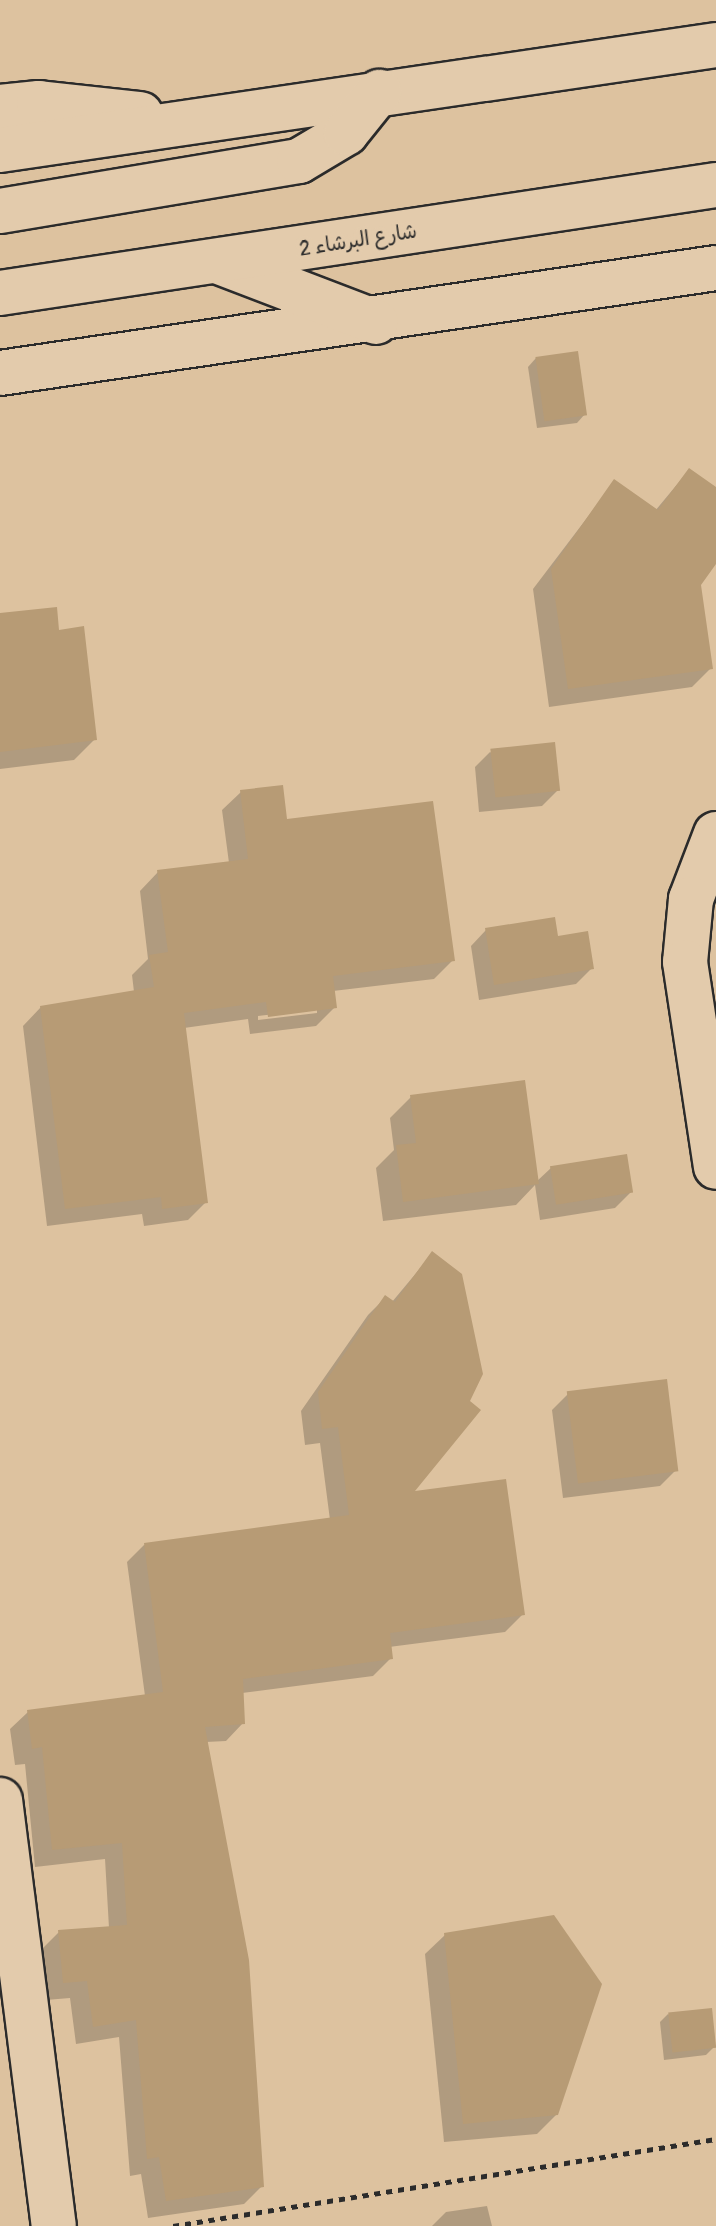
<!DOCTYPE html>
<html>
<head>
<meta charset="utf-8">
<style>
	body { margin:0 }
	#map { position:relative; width:716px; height:2226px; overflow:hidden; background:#ddc29f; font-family:Pangolin,"Playpen Sans Arabic",sans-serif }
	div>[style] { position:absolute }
	.shadow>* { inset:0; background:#0003 }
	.building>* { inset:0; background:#b79b75; transform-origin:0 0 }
	.path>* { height:5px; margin-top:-2.5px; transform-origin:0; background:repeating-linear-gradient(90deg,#2b2b2b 0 6px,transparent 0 12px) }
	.roads { filter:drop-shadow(2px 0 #2b2b2b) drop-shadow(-2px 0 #2b2b2b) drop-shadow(0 2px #2b2b2b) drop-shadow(0 -2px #2b2b2b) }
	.street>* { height:44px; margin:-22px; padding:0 22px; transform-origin:22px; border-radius:22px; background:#e3cbac }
	.secondary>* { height:44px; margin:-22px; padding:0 22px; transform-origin:22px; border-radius:22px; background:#e3cbac }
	span { translate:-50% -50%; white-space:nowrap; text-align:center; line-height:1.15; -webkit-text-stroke:8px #e3cbac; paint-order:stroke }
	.street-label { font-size:20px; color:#2b2b2b }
</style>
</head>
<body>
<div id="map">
	<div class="shadow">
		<div style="clip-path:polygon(536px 358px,585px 414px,577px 423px,537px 428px,528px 367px)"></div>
		<div style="clip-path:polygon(689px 470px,716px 490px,716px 561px,699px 584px,711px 668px,692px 687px,549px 707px,533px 589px,615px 481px,655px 511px)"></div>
		<div style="clip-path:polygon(0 615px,58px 632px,95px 739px,74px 760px,0 769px)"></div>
		<div style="clip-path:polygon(490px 752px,558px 790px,542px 806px,479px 812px,475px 767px)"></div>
		<div style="clip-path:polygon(evenodd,241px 792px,453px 960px,434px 979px,333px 991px,334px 1008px,316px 1026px,250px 1034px,248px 1019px,184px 1028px,206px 1202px,188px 1220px,144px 1226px,142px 1214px,47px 1226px,23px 1026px,41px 1007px,134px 992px,132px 975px,148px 959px,140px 891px,158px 872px,229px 863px,222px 810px,241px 792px,317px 1009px,317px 1013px,258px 1020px,258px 1016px,317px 1009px)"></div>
		<div style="clip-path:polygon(486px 930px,592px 968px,576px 984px,479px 1000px,471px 946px)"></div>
		<div style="clip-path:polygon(411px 1097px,536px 1182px,551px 1168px,631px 1192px,615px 1208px,540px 1220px,535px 1185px,516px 1205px,383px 1221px,376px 1168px,394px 1150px,390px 1118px)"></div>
		<div style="clip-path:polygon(432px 1254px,410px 1494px,523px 1614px,505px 1632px,389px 1647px,391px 1658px,373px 1676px,242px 1693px,243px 1723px,226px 1741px,206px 1742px,262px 2186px,244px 2204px,148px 2218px,141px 2174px,130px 2176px,119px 2037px,76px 2044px,70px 1998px,46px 2000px,41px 1950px,59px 1932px,109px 1928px,105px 1859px,35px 1867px,25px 1764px,15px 1765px,10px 1729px,28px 1712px,145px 1696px,127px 1562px,144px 1545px,330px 1520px,320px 1443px,305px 1445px,301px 1411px,368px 1315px,386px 1297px,392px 1302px)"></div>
		<div style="clip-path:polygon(568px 1394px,676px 1470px,660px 1486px,563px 1498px,552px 1410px)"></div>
		<div style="clip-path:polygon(445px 1935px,557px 2114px,537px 2134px,444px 2142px,425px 1954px)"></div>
		<div style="clip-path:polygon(668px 2014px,714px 2047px,706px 2055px,664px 2060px,660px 2022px)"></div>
		<div style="clip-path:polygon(487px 2206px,492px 2226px,432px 2226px,446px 2212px)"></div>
	</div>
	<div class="building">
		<div style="left:578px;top:351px;width:65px;height:43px;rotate:82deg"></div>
		<div style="clip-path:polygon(689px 468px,716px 487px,716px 564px,701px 585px,713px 669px,568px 689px,551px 569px,614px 479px,658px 510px)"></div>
		<div style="clip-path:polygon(57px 607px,59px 630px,84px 626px,97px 740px,0 752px,0 613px)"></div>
		<div style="left:555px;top:742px;width:49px;height:65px;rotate:84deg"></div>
		<div style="clip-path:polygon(283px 785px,287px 819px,433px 801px,455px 961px,333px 976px,337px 1008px,268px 1017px,266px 1002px,184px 1013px,208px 1203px,162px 1209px,161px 1197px,65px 1209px,40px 1006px,154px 987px,149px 955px,168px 952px,157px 870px,248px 859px,240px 790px)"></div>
		<div style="clip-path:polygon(555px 917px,558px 936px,588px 931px,594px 969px,494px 985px,485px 928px)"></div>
		<div style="clip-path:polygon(525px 1080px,539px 1184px,403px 1202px,396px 1145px,416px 1143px,410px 1095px)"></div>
		<div style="left:627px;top:1154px;width:39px;height:78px;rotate:81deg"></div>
		<div style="clip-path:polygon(432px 1251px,462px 1274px,483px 1374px,470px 1401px,481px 1410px,415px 1491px,506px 1479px,525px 1615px,390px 1633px,393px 1659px,243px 1679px,245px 1724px,205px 1727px,249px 1960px,264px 2187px,166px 2201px,159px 2157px,147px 2159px,136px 2020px,93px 2027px,87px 1981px,63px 1983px,58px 1930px,127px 1925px,122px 1843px,52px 1850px,42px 1747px,32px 1749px,27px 1710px,163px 1692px,144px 1543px,349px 1515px,338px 1427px,322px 1429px,318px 1392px,385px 1295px,395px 1302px)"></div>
		<div style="left:667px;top:1379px;width:93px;height:101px;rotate:83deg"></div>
		<div style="clip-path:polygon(554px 1915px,602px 1984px,558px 2115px,463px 2124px,444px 1933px)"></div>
		<div style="left:712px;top:2008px;width:40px;height:44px;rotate:84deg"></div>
	</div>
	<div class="path">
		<div style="left:173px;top:2226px;width:550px;rotate:-9.1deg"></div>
	</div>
	<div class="roads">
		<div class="street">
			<div style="left:0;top:373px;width:724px;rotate:-8.34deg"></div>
			<div style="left:716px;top:834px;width:70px;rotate:111deg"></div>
			<div style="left:691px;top:899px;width:63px;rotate:95.4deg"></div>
			<div style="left:685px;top:962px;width:207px;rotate:81.4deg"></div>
			<div style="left:0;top:1800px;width:429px;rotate:82.8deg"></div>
		</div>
		<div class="secondary">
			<div style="left:0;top:107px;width:39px;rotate:-6deg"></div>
			<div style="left:39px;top:103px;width:102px;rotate:6.2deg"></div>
			<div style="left:0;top:150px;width:724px;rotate:-8.34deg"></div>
			<div style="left:0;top:211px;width:303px;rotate:-9.5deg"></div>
			<div style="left:299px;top:161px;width:55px;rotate:-30.8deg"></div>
			<div style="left:346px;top:133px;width:53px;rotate:-51.2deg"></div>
			<div style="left:219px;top:262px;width:168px;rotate:20.9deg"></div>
			<div style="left:0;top:293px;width:724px;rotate:-8.58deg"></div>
		</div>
	</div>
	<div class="street-label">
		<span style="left:358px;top:240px;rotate:-9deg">شارع البرشاء 2</span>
	</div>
</div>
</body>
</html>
